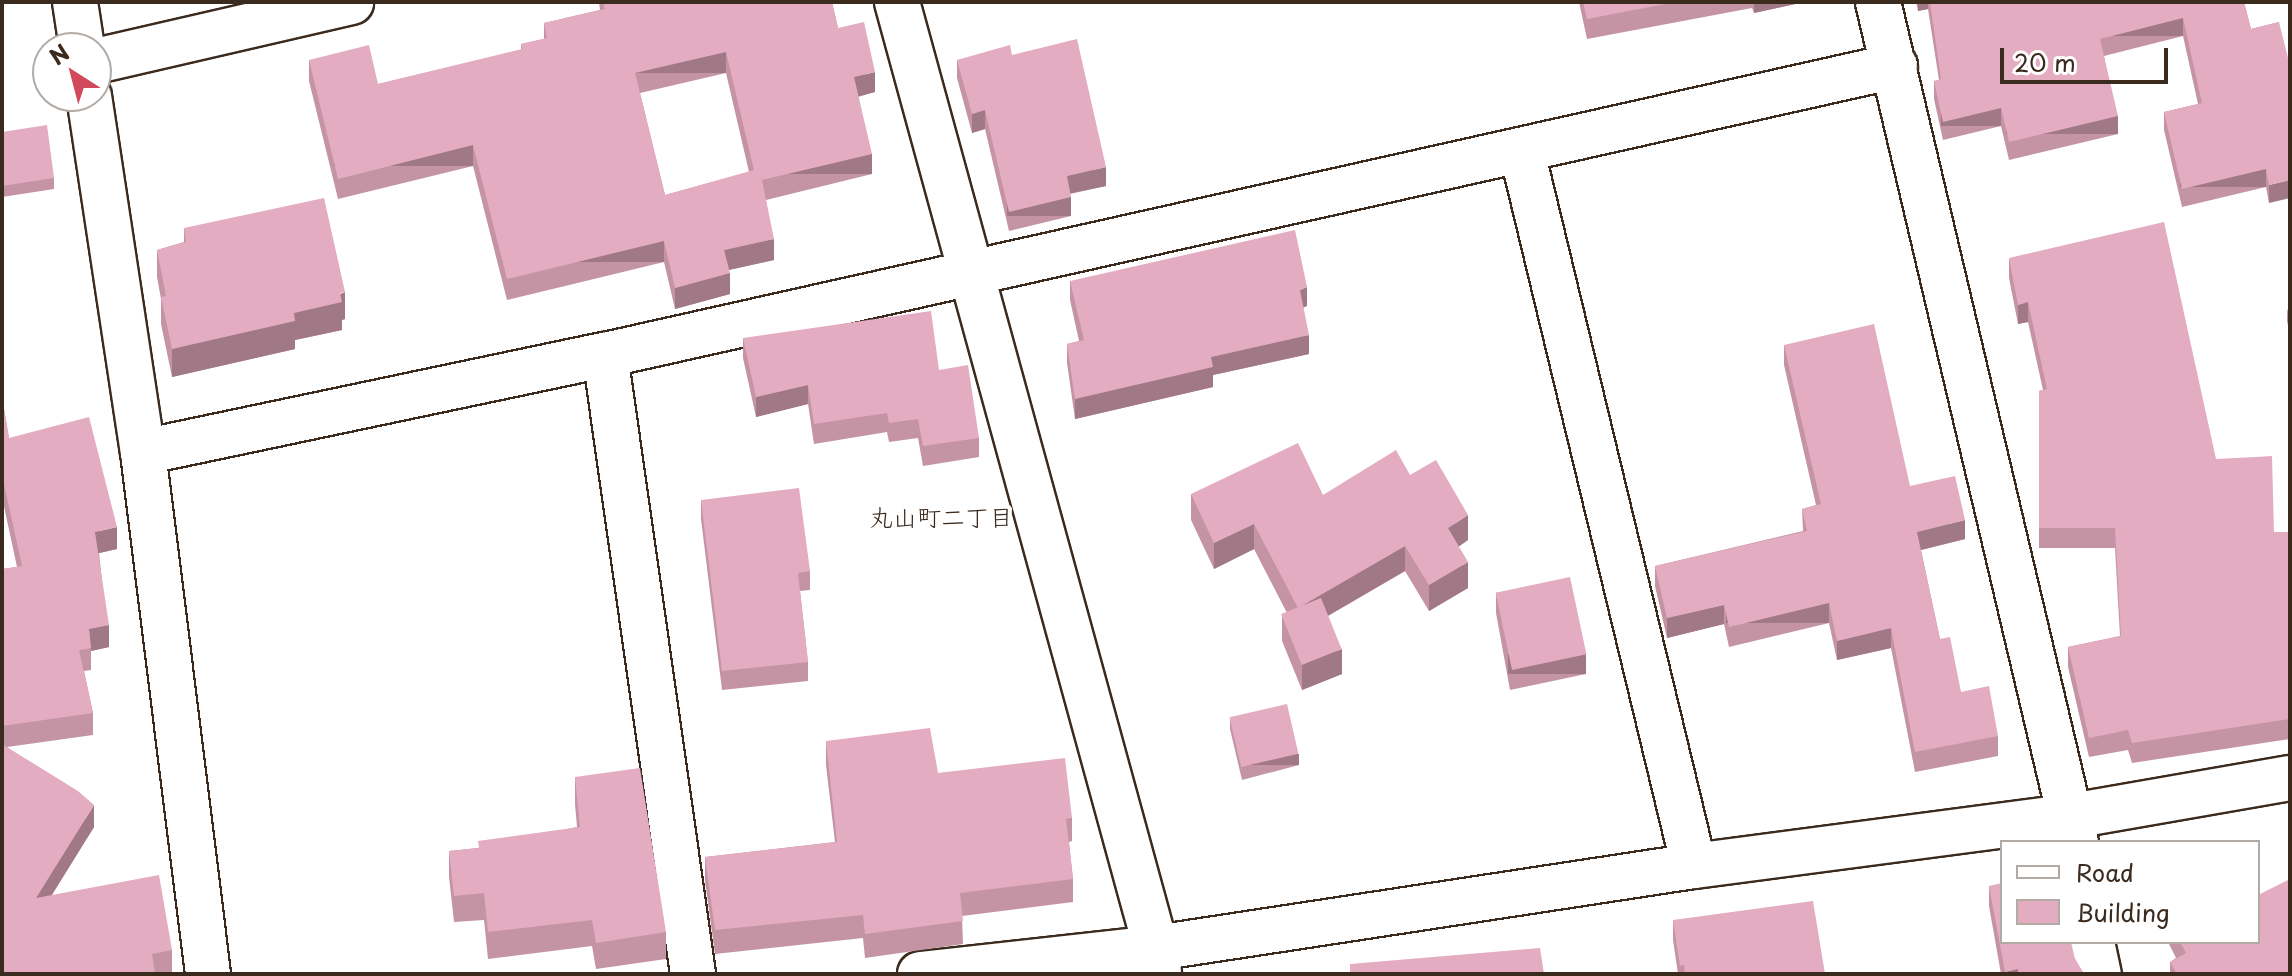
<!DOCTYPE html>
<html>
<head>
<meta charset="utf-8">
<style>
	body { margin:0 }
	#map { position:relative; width:2292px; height:976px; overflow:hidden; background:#fff; font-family:"Playpen Sans","Klee One",sans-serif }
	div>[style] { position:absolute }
	.roads { filter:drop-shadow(2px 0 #3b2a1e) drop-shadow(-2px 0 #3b2a1e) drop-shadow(0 2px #3b2a1e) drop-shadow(0 -2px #3b2a1e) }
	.minor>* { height:44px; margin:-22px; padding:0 22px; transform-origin:22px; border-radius:22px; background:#fff }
	.wall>* { inset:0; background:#c494a5 }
	.shaded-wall>* { inset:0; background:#a07886; transform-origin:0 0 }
	.building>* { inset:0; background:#e4acc0; transform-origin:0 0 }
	span { translate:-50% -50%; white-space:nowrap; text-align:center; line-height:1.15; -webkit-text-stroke:8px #fff; paint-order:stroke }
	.neighbourhood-label { font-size:24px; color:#3b2a1e }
	.frame { position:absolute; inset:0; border:4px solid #3b2a1e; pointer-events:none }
	.legend { position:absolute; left:2000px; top:840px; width:260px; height:104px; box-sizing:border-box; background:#fff; border:2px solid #b1aaa5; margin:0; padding:10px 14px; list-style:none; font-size:24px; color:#3b2a1e }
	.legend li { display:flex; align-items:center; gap:16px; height:40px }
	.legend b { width:40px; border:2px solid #b1aaa5 }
	.north { position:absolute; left:32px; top:32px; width:80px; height:80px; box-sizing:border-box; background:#fff; border:2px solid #b1aaa5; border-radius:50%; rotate:324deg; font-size:22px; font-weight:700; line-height:32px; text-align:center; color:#3b2a1e }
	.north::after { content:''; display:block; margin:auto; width:28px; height:36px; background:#d1495b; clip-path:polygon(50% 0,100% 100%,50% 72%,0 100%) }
	.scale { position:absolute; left:2000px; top:48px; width:168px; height:36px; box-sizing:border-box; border:4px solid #3b2a1e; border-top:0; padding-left:10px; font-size:24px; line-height:28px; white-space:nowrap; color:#3b2a1e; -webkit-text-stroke:6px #fff; paint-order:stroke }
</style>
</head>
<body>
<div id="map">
	<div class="roads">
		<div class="minor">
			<div style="left:75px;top:2px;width:47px;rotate:81.3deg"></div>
			<div style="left:897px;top:2px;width:981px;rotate:74.69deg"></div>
			<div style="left:1156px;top:948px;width:26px;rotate:83deg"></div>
			<div style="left:1878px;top:2px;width:863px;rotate:76.74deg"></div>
			<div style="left:96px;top:61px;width:262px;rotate:-13deg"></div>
			<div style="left:89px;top:96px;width:360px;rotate:81.4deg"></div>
			<div style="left:143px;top:452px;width:526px;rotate:82.9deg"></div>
			<div style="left:1522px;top:152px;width:734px;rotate:76.46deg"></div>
			<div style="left:605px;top:355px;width:625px;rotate:81.91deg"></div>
			<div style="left:143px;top:452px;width:472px;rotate:-11.9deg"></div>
			<div style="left:605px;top:355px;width:1322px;rotate:-12.63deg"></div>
			<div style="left:2092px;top:942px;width:33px;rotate:78deg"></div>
			<div style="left:920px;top:974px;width:237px;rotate:-6.3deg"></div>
			<div style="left:1156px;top:948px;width:544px;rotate:-8.67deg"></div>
			<div style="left:1694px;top:866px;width:381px;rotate:-7.5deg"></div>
			<div style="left:2072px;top:816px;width:221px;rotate:-9.9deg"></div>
		</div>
	</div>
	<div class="wall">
		<div style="clip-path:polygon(evenodd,599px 2px,832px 2px,838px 28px,875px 92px,858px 96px,872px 174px,766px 200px,774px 260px,729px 270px,730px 294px,675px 309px,664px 262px,507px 300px,473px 166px,338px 199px,309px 81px,309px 60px,378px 84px,521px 50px,521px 44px,544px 39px,544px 23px,600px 10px,599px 2px,726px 73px,749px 172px,665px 195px,640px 93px,726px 73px)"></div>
		<div style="clip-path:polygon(1579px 2px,1800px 2px,1800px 3px,1754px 13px,1752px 8px,1587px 39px)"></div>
		<div style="clip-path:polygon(1916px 2px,2244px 2px,2251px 29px,2279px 22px,2269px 203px,2266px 187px,2182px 207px,2164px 130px,2164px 112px,2198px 104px,2183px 36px,2104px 56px,2118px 134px,2009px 160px,2001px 126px,1943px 140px,1934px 99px,1934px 81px,1939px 80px,1928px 9px,1918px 11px)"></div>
		<div style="clip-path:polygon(1012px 55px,1106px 186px,1070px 194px,1071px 216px,1009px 231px,985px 129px,972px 133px,957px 78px,957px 60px)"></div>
		<div style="clip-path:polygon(2px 132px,54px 178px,54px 189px,2px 197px)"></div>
		<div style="clip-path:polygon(184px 228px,345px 319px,342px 320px,342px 330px,295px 340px,295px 349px,172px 377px,161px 324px,161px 299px,157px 277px,157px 250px,184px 242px)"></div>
		<div style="clip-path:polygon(2009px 258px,2216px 459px,2274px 532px,2290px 532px,2290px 739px,2132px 763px,2128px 750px,2089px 757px,2068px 667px,2068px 647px,2120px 636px,2115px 548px,2039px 548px,2039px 391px,2043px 390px,2028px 322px,2018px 324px,2009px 278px)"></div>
		<div style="clip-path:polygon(1070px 281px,1307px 306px,1303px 307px,1309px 354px,1213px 375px,1213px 387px,1075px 419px,1067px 363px,1067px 344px,1079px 341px,1070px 300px)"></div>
		<div style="clip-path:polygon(2290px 309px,2290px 335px,2287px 321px,2287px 310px)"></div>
		<div style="clip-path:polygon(743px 338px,939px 370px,979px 438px,979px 457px,923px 466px,918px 438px,889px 442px,887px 432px,814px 444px,808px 404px,756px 417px,743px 358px)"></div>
		<div style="clip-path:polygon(1784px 345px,1910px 486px,1965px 539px,1921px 550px,1940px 639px,1961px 692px,1998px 736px,1998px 756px,1915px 772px,1891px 648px,1837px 660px,1829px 623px,1729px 647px,1724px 624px,1667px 638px,1655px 586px,1655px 566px,1803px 531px,1802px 509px,1816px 505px,1784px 365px)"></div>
		<div style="clip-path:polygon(2px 397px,9px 438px,117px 549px,99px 553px,109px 647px,91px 651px,91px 670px,84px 671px,93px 713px,93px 735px,7px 747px,94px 827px,52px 895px,172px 950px,172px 972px,163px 974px,2px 974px,2px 569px,17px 567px,2px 497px)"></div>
		<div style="clip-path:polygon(1410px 475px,1468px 540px,1458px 547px,1468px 588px,1429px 611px,1405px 571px,1328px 616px,1342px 674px,1302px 690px,1282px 641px,1282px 615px,1287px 613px,1254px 549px,1214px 569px,1191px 520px,1191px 494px,1323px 495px)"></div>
		<div style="clip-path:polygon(701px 500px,810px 571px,810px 590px,800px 591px,808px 662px,808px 681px,722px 690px,701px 519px)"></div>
		<div style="clip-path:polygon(1496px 592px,1586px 674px,1510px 690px,1496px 613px)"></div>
		<div style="clip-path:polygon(1230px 718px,1299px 765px,1242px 780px,1230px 729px)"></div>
		<div style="clip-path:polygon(826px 741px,938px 773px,1072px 818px,1072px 841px,1069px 842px,1073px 879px,1073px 902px,962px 916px,963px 944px,865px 958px,863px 938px,715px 954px,705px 881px,705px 857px,835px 842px,826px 765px)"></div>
		<div style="clip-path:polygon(575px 777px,666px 932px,666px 959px,596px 969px,592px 946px,488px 959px,484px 920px,454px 922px,449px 877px,449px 851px,478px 848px,577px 827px,575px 804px)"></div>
		<div style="clip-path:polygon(1989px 886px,2075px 959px,2084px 974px,2001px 974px,1989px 906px)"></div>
		<div style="clip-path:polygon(1673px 920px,1825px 974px,1678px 974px,1673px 940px)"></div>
		<div style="clip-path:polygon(2168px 942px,2258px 942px,2290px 974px,2170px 974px,2170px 962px,2176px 958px)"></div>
	</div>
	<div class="shaded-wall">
		<div style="clip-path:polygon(1754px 2px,1800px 2px,1800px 3px,1754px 13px)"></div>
		<div style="clip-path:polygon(1918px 2px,1928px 2px,1928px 9px,1918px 11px)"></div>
		<div style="left:2183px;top:18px;width:18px;height:86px;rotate:90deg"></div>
		<div style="left:726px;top:52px;width:21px;height:93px;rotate:90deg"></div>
		<div style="clip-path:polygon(875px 72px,875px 92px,854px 98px,854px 77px)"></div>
		<div style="left:2001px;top:108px;width:18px;height:60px;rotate:90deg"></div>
		<div style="clip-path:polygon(985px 110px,985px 129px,972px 133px,972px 114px)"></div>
		<div style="left:2118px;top:116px;width:18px;height:112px;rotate:90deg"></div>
		<div style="left:473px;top:145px;width:21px;height:139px;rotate:90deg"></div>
		<div style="left:872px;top:154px;width:20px;height:113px;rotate:90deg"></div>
		<div style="clip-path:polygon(1106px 167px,1106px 186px,1067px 194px,1067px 176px)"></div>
		<div style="left:2266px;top:169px;width:18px;height:86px;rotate:90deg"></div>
		<div style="clip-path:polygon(2290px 180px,2290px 198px,2269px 203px,2269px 185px)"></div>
		<div style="left:1071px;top:197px;width:19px;height:64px;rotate:90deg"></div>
		<div style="clip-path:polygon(774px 239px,774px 260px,724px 271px,724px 250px)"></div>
		<div style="left:664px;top:241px;width:21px;height:162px;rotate:90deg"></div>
		<div style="clip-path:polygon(730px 273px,730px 294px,675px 309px,675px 288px)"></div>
		<div style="clip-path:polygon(1307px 287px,1307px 306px,1300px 309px,1300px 290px)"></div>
		<div style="clip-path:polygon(345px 292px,345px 319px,342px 320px,342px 330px,295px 340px,295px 349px,172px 377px,172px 349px,294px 313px)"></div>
		<div style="clip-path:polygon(2028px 302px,2028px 322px,2018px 324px,2018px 305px)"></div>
		<div style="clip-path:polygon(1309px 335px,1309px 354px,1213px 375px,1213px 387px,1075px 419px,1075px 399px,1211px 357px)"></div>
		<div style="clip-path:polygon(808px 385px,808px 404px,756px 417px,756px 397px)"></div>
		<div style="clip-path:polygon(1468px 515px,1468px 540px,1448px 554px,1448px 528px)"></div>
		<div style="clip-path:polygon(1965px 520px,1965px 539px,1917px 551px,1917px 532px)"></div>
		<div style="clip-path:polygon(1254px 524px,1254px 549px,1214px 569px,1214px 543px)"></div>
		<div style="clip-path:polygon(117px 527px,117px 549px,95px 554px,95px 532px)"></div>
		<div style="clip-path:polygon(1405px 546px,1405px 571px,1298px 633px,1298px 608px)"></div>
		<div style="clip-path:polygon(1468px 562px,1468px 588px,1429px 611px,1429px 585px)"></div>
		<div style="left:1829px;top:603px;width:20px;height:103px;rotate:90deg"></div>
		<div style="clip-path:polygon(1724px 605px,1724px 624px,1667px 638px,1667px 618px)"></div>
		<div style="clip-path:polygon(109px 625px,109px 647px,91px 651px,89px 629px)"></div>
		<div style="clip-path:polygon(1891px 628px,1891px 648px,1837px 660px,1837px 641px)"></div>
		<div style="clip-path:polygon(1342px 649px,1342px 674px,1302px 690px,1302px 664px)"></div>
		<div style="left:1586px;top:654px;width:20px;height:78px;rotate:90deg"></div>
		<div style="left:1299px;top:754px;width:11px;height:59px;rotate:90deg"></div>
		<div style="clip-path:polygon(94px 805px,94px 827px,36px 920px,36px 898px)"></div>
		<div style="clip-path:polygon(2018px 969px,2018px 974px,2005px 974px,2005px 972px)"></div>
	</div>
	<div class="building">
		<div style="clip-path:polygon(evenodd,603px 2px,832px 2px,838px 28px,864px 22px,875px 72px,854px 77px,872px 154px,762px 180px,774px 239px,724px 250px,730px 273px,675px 288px,664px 241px,507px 279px,473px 145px,338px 179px,309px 60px,369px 45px,378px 84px,522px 49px,521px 44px,547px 38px,544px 23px,605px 9px,603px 2px,726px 52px,754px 170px,665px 195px,635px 73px,726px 52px)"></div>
		<div style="clip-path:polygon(1583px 2px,1676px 2px,1587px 19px)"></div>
		<div style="clip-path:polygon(1930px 2px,2244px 2px,2251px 29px,2279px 22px,2290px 66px,2290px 180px,2269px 185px,2266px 169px,2182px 189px,2164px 112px,2202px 103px,2183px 18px,2100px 39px,2118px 116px,2009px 142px,2001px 108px,1943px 122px,1934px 81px,1941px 79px)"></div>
		<div style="clip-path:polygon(1077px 39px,1106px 167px,1067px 176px,1071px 197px,1009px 212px,985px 110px,972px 114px,957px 60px,1010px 45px,1012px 55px)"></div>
		<div style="clip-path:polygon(47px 125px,54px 178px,2px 186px,2px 132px)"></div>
		<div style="clip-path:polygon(324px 198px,345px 292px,340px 293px,342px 302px,294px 313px,295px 321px,172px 349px,161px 297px,166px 296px,157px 250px,186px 242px,184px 228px)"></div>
		<div style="clip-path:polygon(2164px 222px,2216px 459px,2272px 456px,2274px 532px,2290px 532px,2290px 719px,2132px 743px,2128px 730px,2089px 738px,2068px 647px,2121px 636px,2115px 528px,2039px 528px,2039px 391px,2047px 389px,2028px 302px,2018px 305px,2009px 258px)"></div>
		<div style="clip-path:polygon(1295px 230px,1307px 287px,1300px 290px,1309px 335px,1211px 357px,1213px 367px,1075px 399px,1067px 344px,1084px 340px,1070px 281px)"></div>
		<div style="clip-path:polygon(2290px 309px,2290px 324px,2287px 310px)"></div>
		<div style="clip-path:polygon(931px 311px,939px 370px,968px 365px,979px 438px,923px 446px,918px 419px,889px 423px,887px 413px,814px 424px,808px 385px,756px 397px,743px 338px)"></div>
		<div style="clip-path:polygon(1874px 324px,1910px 486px,1955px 476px,1965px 520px,1917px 532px,1940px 639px,1950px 637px,1961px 692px,1989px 686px,1998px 736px,1915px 752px,1891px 628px,1837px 641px,1829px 603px,1729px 627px,1724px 605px,1667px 618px,1655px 566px,1807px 531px,1802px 509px,1821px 504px,1784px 345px)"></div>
		<div style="clip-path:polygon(2px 397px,9px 438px,89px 417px,117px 527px,95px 532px,109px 625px,89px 629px,91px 648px,79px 650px,93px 713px,2px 726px,2px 569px,22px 566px,2px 475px)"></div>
		<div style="clip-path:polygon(1298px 443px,1323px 495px,1396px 450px,1410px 475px,1436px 460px,1468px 515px,1448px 528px,1468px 562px,1429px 585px,1405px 546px,1298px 608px,1254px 524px,1214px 543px,1191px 494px)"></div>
		<div style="clip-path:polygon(799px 488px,810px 571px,798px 573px,808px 662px,722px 671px,701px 500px)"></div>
		<div style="left:1570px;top:577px;width:79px;height:76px;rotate:78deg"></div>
		<div style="left:1321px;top:598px;width:55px;height:43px;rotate:68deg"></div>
		<div style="left:1287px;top:704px;width:51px;height:59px;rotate:77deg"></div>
		<div style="clip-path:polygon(930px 728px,938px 773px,1065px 758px,1072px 818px,1066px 819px,1073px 879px,960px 893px,963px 921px,865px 934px,863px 915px,715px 930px,705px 857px,837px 842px,826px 741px)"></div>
		<div style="clip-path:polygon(2px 744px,78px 791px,94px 805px,36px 898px,159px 875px,172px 950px,152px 954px,155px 974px,2px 974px)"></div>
		<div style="clip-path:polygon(640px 768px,666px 932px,596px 943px,592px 920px,488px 932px,484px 893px,454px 896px,449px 851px,479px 848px,478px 841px,580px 827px,575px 777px)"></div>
		<div style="clip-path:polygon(2290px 879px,2290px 974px,2177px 974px,2170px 962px,2186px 953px,2180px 942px,2258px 942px,2258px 895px)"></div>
		<div style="clip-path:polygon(2002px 883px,2002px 942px,2071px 942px,2075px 959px,2084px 974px,2019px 974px,2018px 969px,2005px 972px,1989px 886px)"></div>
		<div style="clip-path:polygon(1813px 901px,1825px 974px,1685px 974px,1684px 965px,1680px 966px,1673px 920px)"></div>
		<div style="clip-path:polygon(1540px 948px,1544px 974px,1350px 974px,1350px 964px)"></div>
	</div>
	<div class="neighbourhood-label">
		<span style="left:941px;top:517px">丸山町二丁目</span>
	</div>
	<div class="frame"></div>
	<ul class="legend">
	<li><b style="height:10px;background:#fff"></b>Road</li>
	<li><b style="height:22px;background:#e4acc0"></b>Building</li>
	</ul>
	<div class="north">N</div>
	<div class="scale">20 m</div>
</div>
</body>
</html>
